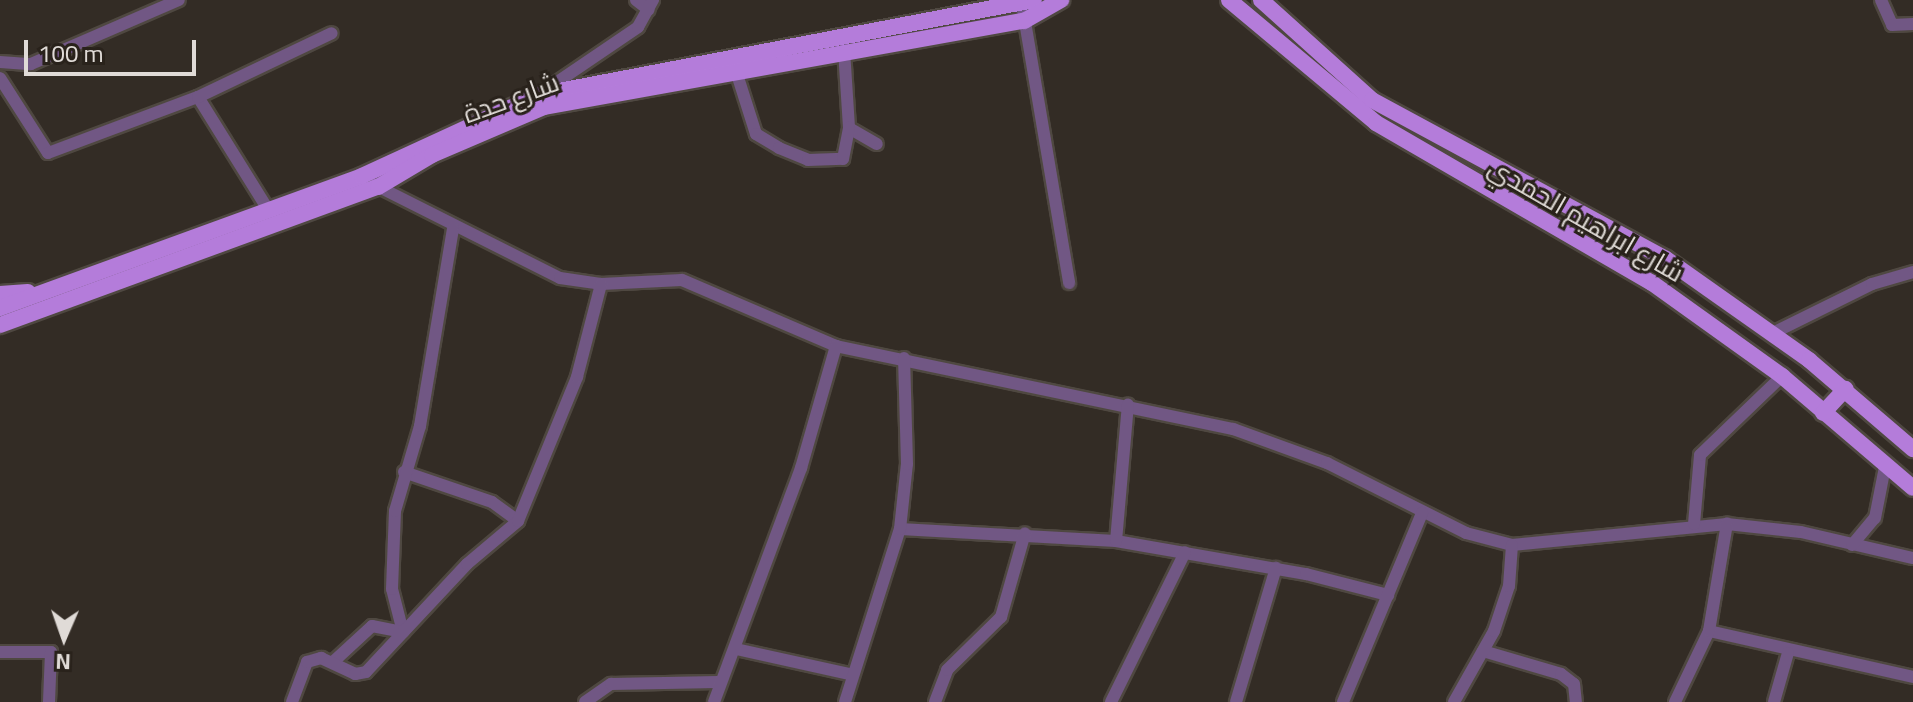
<!DOCTYPE html>
<html>
<head>
<meta charset="utf-8">
<style>
	body { margin:0 }
	#map { position:relative; width:1913px; height:702px; overflow:hidden; background:#332c25; font-family:Georgia,Cairo,serif }
	div>[style] { position:absolute }
	.roads { filter:drop-shadow(2px 0 #4f4841) drop-shadow(-2px 0 #4f4841) drop-shadow(0 2px #4f4841) drop-shadow(0 -2px #4f4841) }
	.minor>* { height:12px; margin:-6px; padding:0 6px; transform-origin:6px; border-radius:6px; background:#715784 }
	.major>* { height:16px; margin:-8px; padding:0 8px; transform-origin:8px; border-radius:8px; background:#b47cda }
	span { translate:-50% -50%; white-space:nowrap; text-align:center; line-height:1.15; -webkit-text-stroke:6px #29221b; paint-order:stroke }
	.street-label { font-size:26px; color:#e0dbd7 }
	.north { position:absolute; left:24px; top:598px; width:80px; height:80px; -webkit-text-stroke:6px #29221b; paint-order:stroke; rotate:182deg; font-size:22px; font-weight:700; line-height:32px; text-align:center; color:#e0dbd7 }
	.north::after { content:''; display:block; margin:auto; width:28px; height:36px; background:#e0dbd7; clip-path:polygon(50% 0,100% 100%,50% 72%,0 100%) }
	.scale { position:absolute; left:24px; top:40px; width:172px; height:36px; box-sizing:border-box; border:4px solid #e0dbd7; border-top:0; padding-left:10px; font-size:24px; line-height:28px; white-space:nowrap; color:#e0dbd7; -webkit-text-stroke:6px #29221b; paint-order:stroke }
</style>
</head>
<body>
<div id="map">
	<div class="roads">
		<div class="minor">
			<div style="left:636px;top:0;width:16px;rotate:38deg"></div>
			<div style="left:1881px;top:0;width:27px;rotate:66deg"></div>
			<div style="left:1892px;top:25px;width:21px;rotate:-3deg"></div>
			<div style="left:1022px;top:4px;width:283px;rotate:80.4deg"></div>
			<div style="left:844px;top:50px;width:78px;rotate:86.3deg"></div>
			<div style="left:849px;top:128px;width:32px;rotate:30deg"></div>
			<div style="left:0;top:62px;width:31px;rotate:4deg"></div>
			<div style="left:31px;top:64px;width:161px;rotate:-23.4deg"></div>
			<div style="left:736px;top:71px;width:66px;rotate:72.4deg"></div>
			<div style="left:756px;top:134px;width:27px;rotate:31deg"></div>
			<div style="left:779px;top:148px;width:31px;rotate:22deg"></div>
			<div style="left:808px;top:160px;width:35px;rotate:-2deg"></div>
			<div style="left:843px;top:159px;width:32px;rotate:-79deg"></div>
			<div style="left:0;top:78px;width:89px;rotate:57.4deg"></div>
			<div style="left:48px;top:153px;width:160px;rotate:-20.5deg"></div>
			<div style="left:198px;top:97px;width:131px;rotate:58.1deg"></div>
			<div style="left:544px;top:91px;width:114px;rotate:-34.2deg"></div>
			<div style="left:638px;top:27px;width:31px;rotate:-61deg"></div>
			<div style="left:198px;top:97px;width:148px;rotate:-25.5deg"></div>
			<div style="left:375px;top:185px;width:207px;rotate:26.7deg"></div>
			<div style="left:560px;top:278px;width:41px;rotate:8.3deg"></div>
			<div style="left:601px;top:284px;width:81px;rotate:-2.8deg"></div>
			<div style="left:682px;top:280px;width:168px;rotate:23.2deg"></div>
			<div style="left:836px;top:346px;width:406px;rotate:11.8deg"></div>
			<div style="left:1233px;top:429px;width:100px;rotate:19.9deg"></div>
			<div style="left:1327px;top:463px;width:156px;rotate:26.7deg"></div>
			<div style="left:1466px;top:533px;width:48px;rotate:14.6deg"></div>
			<div style="left:1512px;top:545px;width:216px;rotate:-5.6deg"></div>
			<div style="left:1727px;top:524px;width:74px;rotate:6.2deg"></div>
			<div style="left:1801px;top:532px;width:115px;rotate:13.1deg"></div>
			<div style="left:1771px;top:334px;width:113px;rotate:-26.3deg"></div>
			<div style="left:1872px;top:284px;width:43px;rotate:-16.3deg"></div>
			<div style="left:404px;top:472px;width:93px;rotate:18.8deg"></div>
			<div style="left:492px;top:502px;width:32px;rotate:36deg"></div>
			<div style="left:1694px;top:524px;width:69px;rotate:-85deg"></div>
			<div style="left:1700px;top:455px;width:114px;rotate:-43.9deg"></div>
			<div style="left:900px;top:529px;width:216px;rotate:3.2deg"></div>
			<div style="left:1116px;top:541px;width:193px;rotate:9.9deg"></div>
			<div style="left:1306px;top:574px;width:85px;rotate:14.4deg"></div>
			<div style="left:1116px;top:541px;width:137px;rotate:-85deg"></div>
			<div style="left:1852px;top:545px;width:35px;rotate:-50deg"></div>
			<div style="left:1875px;top:518px;width:52px;rotate:-78.9deg"></div>
			<div style="left:1709px;top:631px;width:209px;rotate:12.7deg"></div>
			<div style="left:403px;top:632px;width:44px;rotate:-104.3deg"></div>
			<div style="left:392px;top:589px;width:78px;rotate:-87.8deg"></div>
			<div style="left:395px;top:511px;width:89px;rotate:-73.6deg"></div>
			<div style="left:420px;top:426px;width:200px;rotate:-80.5deg"></div>
			<div style="left:736px;top:649px;width:120px;rotate:12.5deg"></div>
			<div style="left:1483px;top:651px;width:81px;rotate:16.4deg"></div>
			<div style="left:1561px;top:674px;width:16px;rotate:38deg"></div>
			<div style="left:1574px;top:684px;width:18px;rotate:84deg"></div>
			<div style="left:0;top:652px;width:51px"></div>
			<div style="left:51px;top:652px;width:50px;rotate:92.3deg"></div>
			<div style="left:333px;top:662px;width:53px;rotate:-42.7deg"></div>
			<div style="left:372px;top:626px;width:32px;rotate:11deg"></div>
			<div style="left:292px;top:702px;width:43px;rotate:-69.4deg"></div>
			<div style="left:307px;top:662px;width:15px;rotate:-16deg"></div>
			<div style="left:321px;top:658px;width:38px;rotate:25deg"></div>
			<div style="left:355px;top:674px;width:11px;rotate:-10deg"></div>
			<div style="left:366px;top:672px;width:148px;rotate:-46.9deg"></div>
			<div style="left:467px;top:564px;width:67px;rotate:-40.1deg"></div>
			<div style="left:518px;top:521px;width:156px;rotate:-67.7deg"></div>
			<div style="left:577px;top:377px;width:96px;rotate:-75.5deg"></div>
			<div style="left:585px;top:702px;width:32px;rotate:-35deg"></div>
			<div style="left:611px;top:684px;width:107px;rotate:-1.1deg"></div>
			<div style="left:714px;top:702px;width:250px;rotate:-69.6deg"></div>
			<div style="left:801px;top:468px;width:127px;rotate:-74deg"></div>
			<div style="left:845px;top:702px;width:182px;rotate:-72.4deg"></div>
			<div style="left:900px;top:529px;width:65px;rotate:-83.9deg"></div>
			<div style="left:907px;top:464px;width:106px;rotate:-91.6deg"></div>
			<div style="left:935px;top:702px;width:34px;rotate:-69deg"></div>
			<div style="left:947px;top:670px;width:76px;rotate:-44.5deg"></div>
			<div style="left:1001px;top:617px;width:87px;rotate:-74.1deg"></div>
			<div style="left:1111px;top:702px;width:167px;rotate:-63.7deg"></div>
			<div style="left:1236px;top:702px;width:140px;rotate:-73.4deg"></div>
			<div style="left:1343px;top:702px;width:205px;rotate:-67.3deg"></div>
			<div style="left:1454px;top:702px;width:81px;rotate:-60.6deg"></div>
			<div style="left:1494px;top:631px;width:47px;rotate:-71.6deg"></div>
			<div style="left:1509px;top:586px;width:41px;rotate:-85.8deg"></div>
			<div style="left:1675px;top:702px;width:79px;rotate:-64.4deg"></div>
			<div style="left:1709px;top:631px;width:109px;rotate:-80.5deg"></div>
			<div style="left:1774px;top:702px;width:51px;rotate:-74.1deg"></div>
		</div>
		<div class="major">
			<div style="left:1229px;top:0;width:192px;rotate:39.9deg"></div>
			<div style="left:1376px;top:123px;width:319px;rotate:30.1deg"></div>
			<div style="left:1652px;top:283px;width:160px;rotate:35.6deg"></div>
			<div style="left:1782px;top:376px;width:172px;rotate:40.5deg"></div>
			<div style="left:1261px;top:0;width:149px;rotate:42deg"></div>
			<div style="left:1372px;top:100px;width:334px;rotate:28.4deg"></div>
			<div style="left:1666px;top:259px;width:175px;rotate:35.2deg"></div>
			<div style="left:1809px;top:360px;width:137px;rotate:40.6deg"></div>
			<div style="left:0;top:294px;width:28px;rotate:-4deg"></div>
			<div style="left:0;top:308px;width:385px;rotate:-20deg"></div>
			<div style="left:362px;top:176px;width:194px;rotate:-24.7deg"></div>
			<div style="left:538px;top:95px;width:505px;rotate:-10.84deg"></div>
			<div style="left:0;top:325px;width:402px;rotate:-20.1deg"></div>
			<div style="left:378px;top:187px;width:63px;rotate:-30.7deg"></div>
			<div style="left:432px;top:155px;width:122px;rotate:-23.2deg"></div>
			<div style="left:544px;top:107px;width:488px;rotate:-10.2deg"></div>
			<div style="left:1024px;top:21px;width:43px;rotate:-29.6deg"></div>
			<div style="left:1823px;top:413px;width:33px;rotate:-47deg"></div>
		</div>
	</div>
	<div class="street-label">
		<span style="left:511px;top:98px;rotate:-20deg">شارع حدة</span>
		<span style="left:1586px;top:220px;rotate:30deg">شارع ابراهيم الحمدي</span>
	</div>
	<div class="north">N</div>
	<div class="scale">100 m</div>
</div>
</body>
</html>
